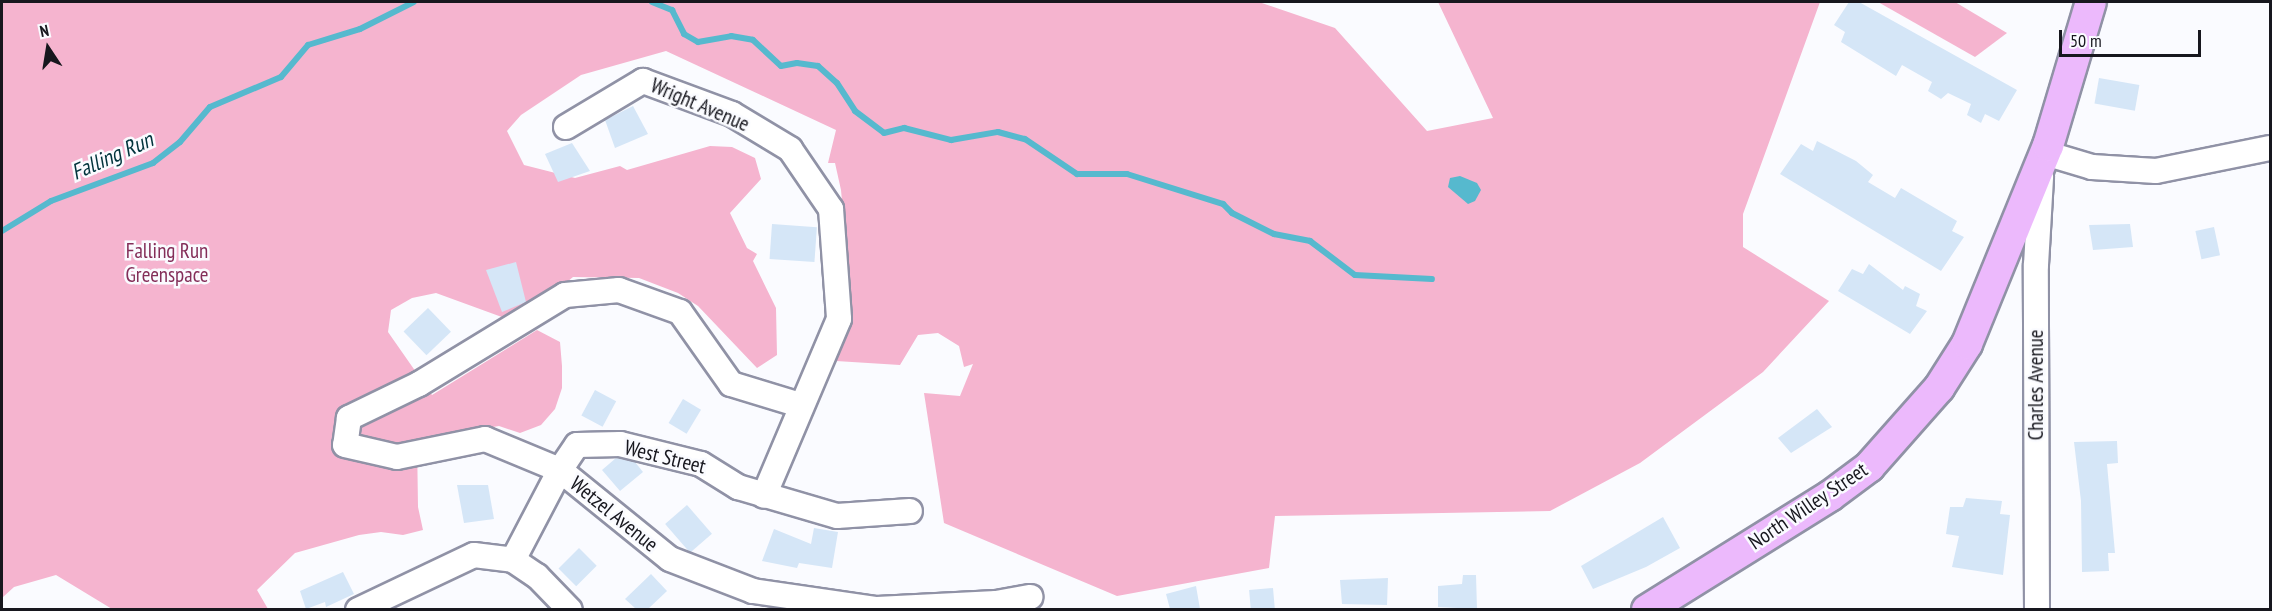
<!DOCTYPE html>
<html>
<head>
<meta charset="utf-8">
<style>
	body { margin:0 }
	#map { position:relative; width:2272px; height:611px; overflow:hidden; background:#fafbff; font-family:"PT Sans Narrow",sans-serif }
	div>[style] { position:absolute }
	.green>* { inset:0; background:#f5b4cf }
	.water>* { inset:0; background:#56b9ce }
	.stream>* { height:6px; margin:-3px; padding:0 3px; transform-origin:3px; border-radius:3px; background:#56b9ce }
	.building>* { inset:0; background:#d5e6f7; transform-origin:0 0 }
	.roads { filter:drop-shadow(2px 0 #9092a6) drop-shadow(-2px 0 #9092a6) drop-shadow(0 2px #9092a6) drop-shadow(0 -2px #9092a6) }
	.minor>* { height:24px; margin:-12px; padding:0 12px; transform-origin:12px; border-radius:12px; background:#fff }
	.major>* { height:30px; margin:-15px; padding:0 15px; transform-origin:15px; border-radius:15px; background:#ecb9fc }
	span { translate:-50% -50%; white-space:nowrap; text-align:center; line-height:1.15; -webkit-text-stroke:5px #fafbff; paint-order:stroke }
	.street-label { font-size:21px; color:#17171e }
	.park-label { font-size:21px; color:#842e59 }
	.water-label { font-size:22px; color:#01333c; font-style:italic }
	.frame { position:absolute; inset:0; border:3px solid #17171e; pointer-events:none }
	.north { position:absolute; left:18px; top:18px; width:60px; height:60px; -webkit-text-stroke:4px #fafbff; paint-order:stroke; rotate:348deg; font-size:16px; font-weight:700; line-height:24px; text-align:center; color:#17171e }
	.north::after { content:''; display:block; margin:auto; width:21px; height:27px; background:#17171e; clip-path:polygon(50% 0,100% 100%,50% 72%,0 100%) }
	.scale { position:absolute; left:2059px; top:30px; width:142px; height:27px; box-sizing:border-box; border:3px solid #17171e; border-top:0; padding-left:8px; font-size:18px; line-height:21px; white-space:nowrap; color:#17171e; -webkit-text-stroke:4px #fafbff; paint-order:stroke }
</style>
</head>
<body>
<div id="map">
	<div class="green">
		<div style="clip-path:polygon(2px 2px,1259px 2px,1335px 28px,1427px 131px,1493px 118px,1438px 2px,1820px 2px,1743px 214px,1743px 247px,1829px 301px,1763px 372px,1640px 463px,1550px 511px,1275px 516px,1269px 568px,1117px 596px,944px 523px,924px 393px,960px 396px,973px 364px,964px 367px,959px 346px,938px 333px,918px 335px,900px 365px,836px 361px,848px 267px,841px 190px,835px 163px,828px 163px,836px 130px,666px 51px,581px 75px,521px 115px,507px 131px,524px 165px,575px 178px,620px 166px,627px 170px,710px 146px,732px 147px,755px 158px,761px 179px,730px 213px,747px 248px,757px 254px,753px 261px,776px 308px,777px 355px,757px 368px,698px 306px,678px 293px,639px 278px,573px 277px,518px 323px,436px 293px,412px 298px,391px 310px,388px 332px,432px 395px,537px 330px,560px 342px,562px 366px,562px 388px,555px 409px,541px 425px,520px 433px,499px 426px,417px 439px,418px 507px,423px 530px,403px 535px,381px 532px,359px 535px,295px 553px,257px 590px,268px 609px,112px 609px,56px 575px,14px 587px,2px 598px)"></div>
		<div style="clip-path:polygon(1878px 2px,1955px 2px,2007px 33px,1975px 57px)"></div>
	</div>
	<div class="water">
		<div style="clip-path:polygon(1460px 176px,1477px 183px,1481px 190px,1475px 201px,1468px 204px,1448px 187px,1450px 178px)"></div>
	</div>
	<div class="stream">
		<div style="left:652px;top:2px;width:22px;rotate:22deg"></div>
		<div style="left:672px;top:10px;width:27px;rotate:63deg"></div>
		<div style="left:684px;top:34px;width:16px;rotate:30deg"></div>
		<div style="left:698px;top:42px;width:34px;rotate:-10deg"></div>
		<div style="left:731px;top:36px;width:22px;rotate:10deg"></div>
		<div style="left:753px;top:40px;width:38px;rotate:43deg"></div>
		<div style="left:781px;top:66px;width:16px;rotate:-11deg"></div>
		<div style="left:797px;top:63px;width:21px;rotate:8deg"></div>
		<div style="left:818px;top:66px;width:25px;rotate:42deg"></div>
		<div style="left:837px;top:83px;width:33px;rotate:57deg"></div>
		<div style="left:855px;top:111px;width:36px;rotate:37deg"></div>
		<div style="left:884px;top:133px;width:21px;rotate:-14deg"></div>
		<div style="left:904px;top:128px;width:49px;rotate:14.3deg"></div>
		<div style="left:951px;top:140px;width:48px;rotate:-9.7deg"></div>
		<div style="left:998px;top:132px;width:28px;rotate:15deg"></div>
		<div style="left:1025px;top:139px;width:63px;rotate:33.9deg"></div>
		<div style="left:1077px;top:174px;width:50px"></div>
		<div style="left:1127px;top:174px;width:101px;rotate:17.4deg"></div>
		<div style="left:1223px;top:204px;width:13px;rotate:45deg"></div>
		<div style="left:1232px;top:213px;width:47px;rotate:26.6deg"></div>
		<div style="left:1274px;top:234px;width:37px;rotate:11deg"></div>
		<div style="left:1310px;top:241px;width:56px;rotate:37.1deg"></div>
		<div style="left:1355px;top:275px;width:77px;rotate:3deg"></div>
		<div style="left:2px;top:231px;width:57px;rotate:-31.5deg"></div>
		<div style="left:51px;top:201px;width:109px;rotate:-20.4deg"></div>
		<div style="left:153px;top:163px;width:34px;rotate:-38deg"></div>
		<div style="left:180px;top:142px;width:46px;rotate:-49.4deg"></div>
		<div style="left:210px;top:107px;width:77px;rotate:-22.9deg"></div>
		<div style="left:281px;top:77px;width:42px;rotate:-49.8deg"></div>
		<div style="left:308px;top:45px;width:54px;rotate:-17.1deg"></div>
		<div style="left:360px;top:29px;width:60px;rotate:-26.6deg"></div>
	</div>
	<div class="building">
		<div style="clip-path:polygon(1849px 2px,1859px 2px,2017px 90px,1999px 121px,1985px 114px,1981px 123px,1967px 115px,1971px 104px,1948px 93px,1941px 99px,1928px 91px,1932px 82px,1902px 65px,1896px 76px,1841px 42px,1845px 32px,1834px 25px)"></div>
		<div style="left:2099px;top:78px;width:41px;height:26px;rotate:10deg"></div>
		<div style="clip-path:polygon(633px 106px,648px 134px,615px 148px,605px 120px)"></div>
		<div style="clip-path:polygon(1817px 141px,1856px 161px,1873px 175px,1868px 182px,1895px 198px,1901px 188px,1957px 221px,1952px 231px,1964px 237px,1941px 271px,1780px 174px,1801px 144px,1813px 151px)"></div>
		<div style="clip-path:polygon(572px 143px,590px 171px,558px 182px,545px 154px)"></div>
		<div style="left:772px;top:224px;width:45px;height:35px;rotate:4deg"></div>
		<div style="clip-path:polygon(2130px 224px,2133px 247px,2093px 250px,2089px 225px)"></div>
		<div style="left:2214px;top:227px;width:29px;height:19px;rotate:78deg"></div>
		<div style="clip-path:polygon(516px 262px,526px 302px,502px 312px,486px 270px)"></div>
		<div style="clip-path:polygon(1869px 264px,1903px 290px,1905px 286px,1920px 294px,1916px 306px,1927px 311px,1910px 334px,1838px 291px,1852px 269px,1863px 274px)"></div>
		<div style="left:428px;top:308px;width:33px;height:34px;rotate:46deg"></div>
		<div style="left:595px;top:390px;width:24px;height:29px;rotate:28deg"></div>
		<div style="left:683px;top:399px;width:21px;height:28px;rotate:31deg"></div>
		<div style="clip-path:polygon(1817px 409px,1832px 427px,1791px 453px,1778px 438px)"></div>
		<div style="clip-path:polygon(2117px 441px,2118px 463px,2107px 464px,2115px 553px,2108px 553px,2109px 571px,2082px 572px,2081px 501px,2074px 442px)"></div>
		<div style="clip-path:polygon(616px 458px,635px 462px,643px 472px,620px 491px,602px 470px)"></div>
		<div style="clip-path:polygon(457px 485px,488px 485px,494px 519px,464px 523px)"></div>
		<div style="clip-path:polygon(1966px 498px,2002px 501px,2000px 514px,2010px 515px,2003px 575px,1952px 567px,1959px 536px,1946px 534px,1950px 507px,1963px 507px)"></div>
		<div style="left:687px;top:505px;width:38px;height:29px;rotate:49deg"></div>
		<div style="clip-path:polygon(1663px 517px,1680px 548px,1646px 567px,1593px 589px,1581px 566px)"></div>
		<div style="clip-path:polygon(814px 528px,838px 532px,832px 568px,799px 563px,797px 568px,762px 561px,774px 529px,811px 544px)"></div>
		<div style="left:579px;top:548px;width:25px;height:29px;rotate:45deg"></div>
		<div style="clip-path:polygon(343px 572px,354px 594px,326px 607px,325px 602px,306px 609px,300px 591px)"></div>
		<div style="clip-path:polygon(651px 574px,667px 591px,648px 609px,636px 609px,625px 599px)"></div>
		<div style="clip-path:polygon(1463px 575px,1476px 575px,1477px 609px,1438px 607px,1438px 586px,1462px 584px)"></div>
		<div style="clip-path:polygon(1388px 578px,1387px 605px,1342px 604px,1340px 580px)"></div>
		<div style="clip-path:polygon(1196px 586px,1200px 609px,1170px 609px,1166px 594px)"></div>
		<div style="left:1273px;top:588px;width:21px;height:24px;rotate:85deg"></div>
	</div>
	<div class="roads">
		<div class="minor">
			<div style="left:566px;top:127px;width:90px;rotate:-30.9deg"></div>
			<div style="left:643px;top:81px;width:95px;rotate:20.3deg"></div>
			<div style="left:732px;top:114px;width:68px;rotate:31.1deg"></div>
			<div style="left:790px;top:149px;width:73px;rotate:55.7deg"></div>
			<div style="left:831px;top:209px;width:110px;rotate:85.8deg"></div>
			<div style="left:839px;top:319px;width:192px;rotate:113deg"></div>
			<div style="left:2045px;top:153px;width:49px;rotate:16.6deg"></div>
			<div style="left:2092px;top:167px;width:64px;rotate:3.6deg"></div>
			<div style="left:2156px;top:171px;width:116px;rotate:-11.4deg"></div>
			<div style="left:800px;top:405px;width:72px;rotate:-163.1deg"></div>
			<div style="left:731px;top:384px;width:88px;rotate:-125.3deg"></div>
			<div style="left:680px;top:312px;width:65px;rotate:-160.2deg"></div>
			<div style="left:619px;top:290px;width:54px;rotate:174.7deg"></div>
			<div style="left:565px;top:295px;width:171px;rotate:148.6deg"></div>
			<div style="left:419px;top:384px;width:78px;rotate:154.1deg"></div>
			<div style="left:349px;top:418px;width:27px;rotate:98deg"></div>
			<div style="left:345px;top:445px;width:53px;rotate:13deg"></div>
			<div style="left:397px;top:457px;width:90px;rotate:-11.6deg"></div>
			<div style="left:485px;top:439px;width:81px;rotate:22.5deg"></div>
			<div style="left:560px;top:470px;width:141px;rotate:39deg"></div>
			<div style="left:670px;top:559px;width:89px;rotate:21.1deg"></div>
			<div style="left:753px;top:591px;width:125px;rotate:8.3deg"></div>
			<div style="left:877px;top:609px;width:119px;rotate:-2.9deg"></div>
			<div style="left:996px;top:603px;width:35px;rotate:-10deg"></div>
			<div style="left:513px;top:560px;width:102px;rotate:-62.4deg"></div>
			<div style="left:560px;top:470px;width:30px;rotate:-56deg"></div>
			<div style="left:577px;top:445px;width:43px;rotate:-1.3deg"></div>
			<div style="left:620px;top:444px;width:83px;rotate:13.9deg"></div>
			<div style="left:701px;top:464px;width:44px;rotate:31.9deg"></div>
			<div style="left:738px;top:487px;width:103px;rotate:16.3deg"></div>
			<div style="left:837px;top:516px;width:73px;rotate:-3.9deg"></div>
			<div style="left:358px;top:610px;width:128px;rotate:-25.4deg"></div>
			<div style="left:474px;top:555px;width:39px;rotate:7deg"></div>
			<div style="left:513px;top:560px;width:29px;rotate:34deg"></div>
			<div style="left:537px;top:576px;width:47px;rotate:45.9deg"></div>
			<div style="left:2037px;top:610px;width:345px;rotate:-90.2deg"></div>
			<div style="left:2036px;top:265px;width:88px;rotate:-86.7deg"></div>
		</div>
		<div class="major">
			<div style="left:1647px;top:610px;width:216px;rotate:-31.9deg"></div>
			<div style="left:1830px;top:496px;width:49px;rotate:-36.6deg"></div>
			<div style="left:1869px;top:467px;width:106px;rotate:-48.5deg"></div>
			<div style="left:1939px;top:388px;width:52px;rotate:-57.5deg"></div>
			<div style="left:1967px;top:344px;width:214px;rotate:-67.8deg"></div>
			<div style="left:2048px;top:146px;width:150px;rotate:-73.4deg"></div>
		</div>
	</div>
	<div class="street-label">
		<span style="left:700px;top:105px;rotate:23deg">Wright Avenue</span>
		<span style="left:2036px;top:385px;rotate:-90deg">Charles Avenue</span>
		<span style="left:665px;top:457px;rotate:14deg">West Street</span>
		<span style="left:1808px;top:506px;rotate:-34deg">North Willey Street</span>
		<span style="left:614px;top:514px;rotate:39deg">Wetzel Avenue</span>
	</div>
	<div class="park-label">
		<span style="left:167px;top:263px">Falling Run<br>Greenspace</span>
	</div>
	<div class="water-label">
		<span style="left:112px;top:156px;rotate:-24deg">Falling Run</span>
	</div>
	<div class="frame"></div>
	<div class="north">N</div>
	<div class="scale">50 m</div>
</div>
</body>
</html>
